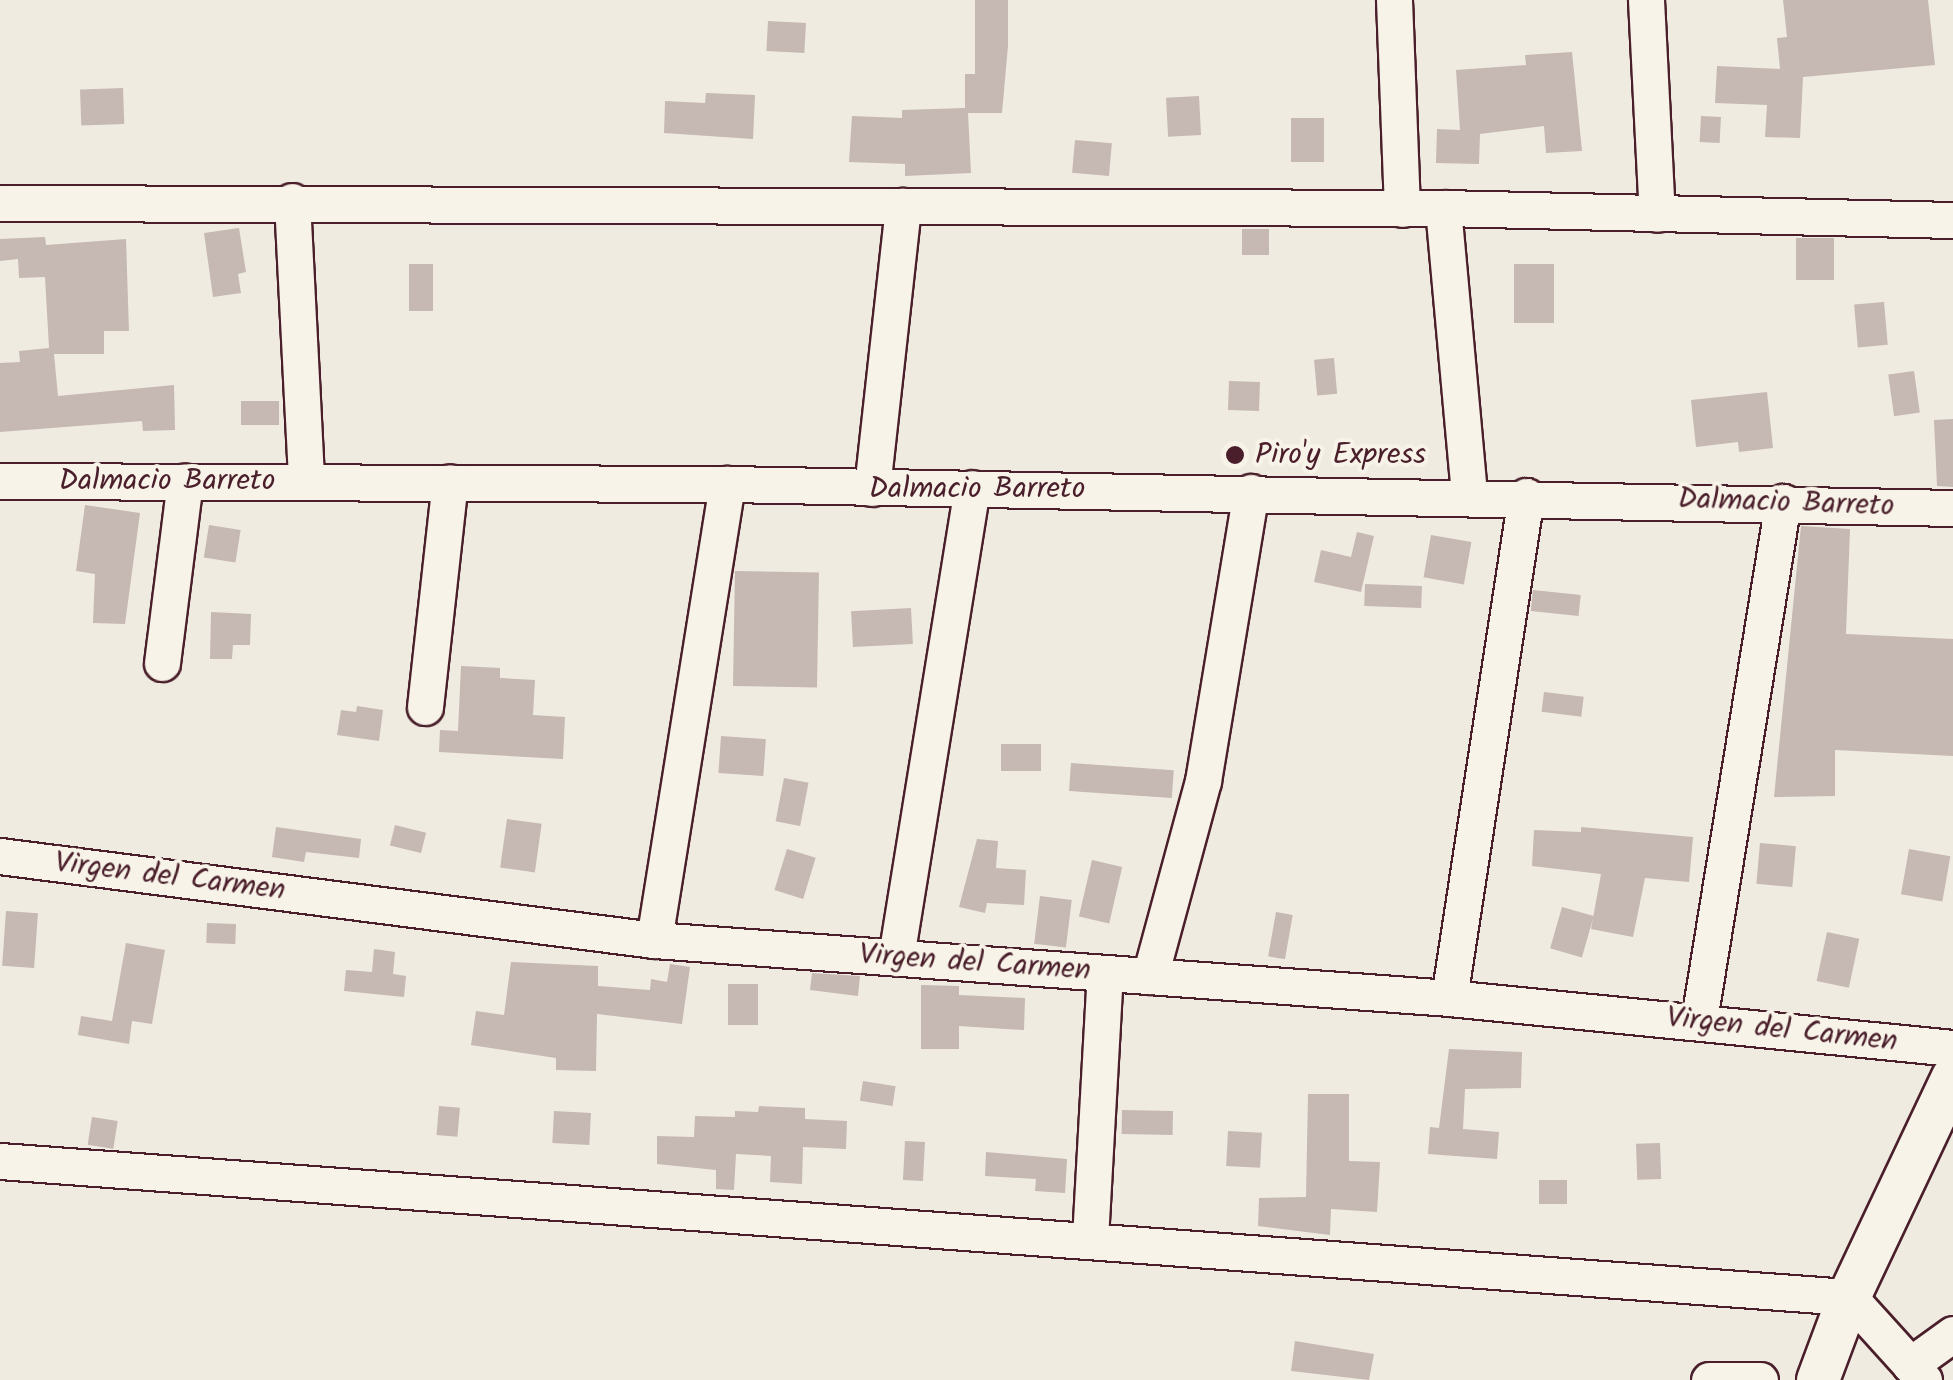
<!DOCTYPE html>
<html>
<head>
<meta charset="utf-8">
<style>
	body { margin:0 }
	#map { position:relative; width:1953px; height:1380px; overflow:hidden; background:#f0ebe0; font-family:Kalam,sans-serif }
	div>[style] { position:absolute }
	.building>* { inset:0; background:#c6b8b3; transform-origin:0 0 }
	.roads { filter:drop-shadow(2px 0 #4a1f2b) drop-shadow(-2px 0 #4a1f2b) drop-shadow(0 2px #4a1f2b) drop-shadow(0 -2px #4a1f2b) }
	.minor>* { height:35px; margin:-17.5px; padding:0 17.5px; transform-origin:17.5px; border-radius:17.5px; background:#f7f3e8 }
	.major>* { height:42px; margin:-21px; padding:0 21px; transform-origin:21px; border-radius:21px; background:#f7f3e8 }
	.dots>* { width:28px; height:28px; translate:-50% -50%; box-sizing:border-box; border:5px solid #f7f3e8; border-radius:50% }
	span { translate:-50% -50%; white-space:nowrap; text-align:center; line-height:1.15; -webkit-text-stroke:8px #f7f3e8; paint-order:stroke }
	.poi-label { font-size:30px; color:#4a1f2b }
	.left { translate:0 -50%; text-align:left }
	.street-label { font-size:30px; color:#4a1f2b }
</style>
</head>
<body>
<div id="map">
	<div class="building">
		<div style="clip-path:polygon(975px 0,1008px 0,1008px 46px,1002px 113px,968px 113px,971px 173px,905px 176px,905px 164px,849px 162px,852px 116px,902px 118px,902px 110px,965px 108px,965px 74px,975px 74px)"></div>
		<div style="clip-path:polygon(1783px 0,1928px 0,1935px 65px,1803px 77px,1800px 138px,1765px 137px,1767px 105px,1715px 103px,1717px 66px,1780px 69px,1777px 38px,1787px 37px)"></div>
		<div style="left:768px;top:21px;width:38px;height:30px;rotate:3deg"></div>
		<div style="clip-path:polygon(1572px 52px,1582px 151px,1546px 153px,1544px 126px,1480px 134px,1479px 164px,1436px 163px,1437px 129px,1460px 130px,1456px 70px,1526px 65px,1525px 55px)"></div>
		<div style="left:123px;top:88px;width:36px;height:43px;rotate:88deg"></div>
		<div style="clip-path:polygon(706px 93px,755px 95px,753px 139px,664px 133px,665px 101px,705px 103px)"></div>
		<div style="left:1199px;top:96px;width:39px;height:33px;rotate:87deg"></div>
		<div style="left:1701px;top:116px;width:20px;height:26px;rotate:3deg"></div>
		<div style="left:1291px;top:118px;width:33px;height:44px"></div>
		<div style="left:1075px;top:140px;width:37px;height:33px;rotate:5deg"></div>
		<div style="clip-path:polygon(239px 228px,246px 272px,238px 274px,241px 293px,213px 297px,204px 233px)"></div>
		<div style="left:1242px;top:229px;width:27px;height:26px"></div>
		<div style="clip-path:polygon(45px 237px,46px 245px,126px 239px,129px 331px,104px 331px,104px 354px,54px 354px,58px 396px,174px 385px,175px 430px,143px 431px,142px 421px,0 432px,0 363px,20px 362px,19px 351px,49px 348px,45px 277px,19px 278px,18px 259px,0 261px,0 239px)"></div>
		<div style="left:1796px;top:238px;width:38px;height:42px"></div>
		<div style="left:433px;top:264px;width:47px;height:24px;rotate:90deg"></div>
		<div style="left:1514px;top:264px;width:40px;height:59px"></div>
		<div style="left:1884px;top:302px;width:43px;height:30px;rotate:85deg"></div>
		<div style="left:1334px;top:358px;width:36px;height:20px;rotate:85deg"></div>
		<div style="left:1914px;top:371px;width:42px;height:26px;rotate:82deg"></div>
		<div style="left:1229px;top:381px;width:31px;height:29px;rotate:2deg"></div>
		<div style="clip-path:polygon(1767px 392px,1773px 448px,1739px 452px,1738px 442px,1696px 447px,1691px 400px)"></div>
		<div style="left:241px;top:401px;width:38px;height:24px"></div>
		<div style="clip-path:polygon(1953px 419px,1953px 487px,1937px 486px,1934px 420px)"></div>
		<div style="clip-path:polygon(85px 505px,140px 513px,125px 624px,93px 623px,95px 574px,76px 571px)"></div>
		<div style="left:209px;top:525px;width:32px;height:33px;rotate:9deg"></div>
		<div style="clip-path:polygon(1801px 526px,1850px 529px,1846px 634px,1953px 639px,1953px 756px,1835px 750px,1835px 796px,1774px 797px)"></div>
		<div style="clip-path:polygon(1357px 532px,1374px 536px,1361px 592px,1314px 582px,1321px 550px,1351px 557px)"></div>
		<div style="left:1431px;top:535px;width:41px;height:43px;rotate:10deg"></div>
		<div style="left:735px;top:571px;width:84px;height:115px;rotate:1deg"></div>
		<div style="left:1365px;top:584px;width:57px;height:22px;rotate:2deg"></div>
		<div style="left:1533px;top:590px;width:48px;height:21px;rotate:6deg"></div>
		<div style="left:911px;top:608px;width:36px;height:60px;rotate:87deg"></div>
		<div style="clip-path:polygon(211px 612px,251px 614px,250px 645px,233px 645px,232px 659px,210px 659px)"></div>
		<div style="clip-path:polygon(461px 666px,500px 668px,500px 678px,535px 680px,533px 715px,565px 717px,563px 759px,439px 752px,440px 730px,458px 731px)"></div>
		<div style="left:1544px;top:692px;width:40px;height:20px;rotate:7deg"></div>
		<div style="clip-path:polygon(357px 706px,383px 710px,379px 741px,337px 735px,341px 710px,356px 712px)"></div>
		<div style="left:721px;top:736px;width:45px;height:37px;rotate:4deg"></div>
		<div style="left:1001px;top:744px;width:40px;height:27px"></div>
		<div style="left:1071px;top:763px;width:103px;height:28px;rotate:4deg"></div>
		<div style="left:784px;top:778px;width:25px;height:44px;rotate:11deg"></div>
		<div style="left:507px;top:819px;width:35px;height:49px;rotate:8deg"></div>
		<div style="left:395px;top:825px;width:32px;height:21px;rotate:14deg"></div>
		<div style="clip-path:polygon(276px 827px,361px 839px,359px 858px,306px 852px,304px 862px,272px 857px)"></div>
		<div style="clip-path:polygon(1581px 827px,1693px 837px,1689px 882px,1645px 878px,1633px 937px,1591px 929px,1601px 874px,1532px 866px,1534px 830px,1581px 832px)"></div>
		<div style="clip-path:polygon(977px 839px,998px 841px,996px 868px,1026px 870px,1024px 905px,987px 903px,985px 913px,959px 907px)"></div>
		<div style="left:1760px;top:843px;width:36px;height:41px;rotate:5deg"></div>
		<div style="left:787px;top:849px;width:30px;height:43px;rotate:17deg"></div>
		<div style="left:1909px;top:849px;width:42px;height:46px;rotate:10deg"></div>
		<div style="left:1092px;top:860px;width:31px;height:58px;rotate:13deg"></div>
		<div style="left:1040px;top:896px;width:32px;height:48px;rotate:7deg"></div>
		<div style="left:1562px;top:907px;width:33px;height:43px;rotate:16deg"></div>
		<div style="left:6px;top:911px;width:32px;height:55px;rotate:4deg"></div>
		<div style="left:1276px;top:912px;width:17px;height:45px;rotate:10deg"></div>
		<div style="left:207px;top:923px;width:29px;height:20px;rotate:2deg"></div>
		<div style="left:1827px;top:932px;width:33px;height:50px;rotate:12deg"></div>
		<div style="clip-path:polygon(126px 943px,165px 950px,152px 1024px,132px 1021px,129px 1044px,78px 1035px,81px 1016px,112px 1021px)"></div>
		<div style="clip-path:polygon(374px 949px,395px 952px,393px 974px,406px 976px,404px 997px,344px 991px,346px 970px,372px 972px)"></div>
		<div style="clip-path:polygon(511px 962px,598px 966px,598px 986px,650px 990px,651px 979px,667px 982px,670px 964px,690px 967px,682px 1024px,597px 1014px,596px 1071px,556px 1070px,556px 1058px,471px 1045px,476px 1011px,504px 1015px)"></div>
		<div style="clip-path:polygon(812px 973px,860px 976px,858px 996px,810px 990px)"></div>
		<div style="left:728px;top:984px;width:30px;height:41px"></div>
		<div style="clip-path:polygon(921px 985px,959px 986px,959px 995px,1025px 998px,1024px 1030px,959px 1026px,959px 1049px,921px 1049px)"></div>
		<div style="clip-path:polygon(1449px 1049px,1522px 1052px,1521px 1088px,1465px 1089px,1463px 1129px,1499px 1132px,1497px 1159px,1428px 1154px,1430px 1127px,1439px 1128px)"></div>
		<div style="left:863px;top:1081px;width:33px;height:20px;rotate:9deg"></div>
		<div style="clip-path:polygon(1308px 1094px,1349px 1094px,1349px 1161px,1380px 1162px,1377px 1212px,1331px 1209px,1330px 1235px,1258px 1226px,1259px 1198px,1306px 1197px)"></div>
		<div style="left:439px;top:1106px;width:21px;height:29px;rotate:5deg"></div>
		<div style="clip-path:polygon(759px 1106px,805px 1108px,805px 1119px,847px 1121px,846px 1149px,803px 1147px,802px 1184px,770px 1182px,771px 1156px,736px 1154px,734px 1190px,716px 1189px,716px 1170px,657px 1164px,657px 1136px,694px 1137px,695px 1116px,735px 1117px,735px 1111px,758px 1112px)"></div>
		<div style="left:1122px;top:1110px;width:51px;height:24px;rotate:1deg"></div>
		<div style="left:554px;top:1111px;width:37px;height:32px;rotate:3deg"></div>
		<div style="left:92px;top:1117px;width:26px;height:28px;rotate:9deg"></div>
		<div style="left:1228px;top:1131px;width:34px;height:35px;rotate:3deg"></div>
		<div style="left:905px;top:1141px;width:20px;height:39px;rotate:3deg"></div>
		<div style="left:1660px;top:1143px;width:36px;height:24px;rotate:88deg"></div>
		<div style="clip-path:polygon(986px 1152px,1067px 1159px,1065px 1193px,1035px 1191px,1036px 1179px,985px 1176px)"></div>
		<div style="left:1539px;top:1180px;width:28px;height:24px"></div>
		<div style="clip-path:polygon(1295px 1341px,1374px 1354px,1369px 1380px,1291px 1371px)"></div>
	</div>
	<div class="roads">
		<div class="minor">
			<div style="left:1394px;top:0;width:209px;rotate:87.8deg"></div>
			<div style="left:1646px;top:0;width:214px;rotate:87.1deg"></div>
			<div style="left:292px;top:201px;width:279px;rotate:87.1deg"></div>
			<div style="left:0;top:203px;width:1443px;rotate:0.2deg"></div>
			<div style="left:1443px;top:208px;width:510px;rotate:1.35deg"></div>
			<div style="left:1443px;top:208px;width:288px;rotate:84.8deg"></div>
			<div style="left:0;top:481px;width:727px;rotate:0.24deg"></div>
			<div style="left:727px;top:484px;width:1226px;rotate:1.12deg"></div>
			<div style="left:872px;top:488px;width:284px;rotate:-83.7deg"></div>
			<div style="left:162px;top:663px;width:183px;rotate:-82.8deg"></div>
			<div style="left:425px;top:707px;width:226px;rotate:-83.7deg"></div>
			<div style="left:0;top:856px;width:659px;rotate:7.32deg"></div>
			<div style="left:654px;top:940px;width:797px;rotate:4.17deg"></div>
			<div style="left:1449px;top:998px;width:506px;rotate:5.67deg"></div>
			<div style="left:654px;top:940px;width:462px;rotate:-80.9deg"></div>
			<div style="left:896px;top:957px;width:475px;rotate:-80.8deg"></div>
			<div style="left:1150px;top:976px;width:202px;rotate:-74.8deg"></div>
			<div style="left:1203px;top:781px;width:293px;rotate:-80.6deg"></div>
			<div style="left:1449px;top:998px;width:508px;rotate:-81.28deg"></div>
			<div style="left:1699px;top:1020px;width:525px;rotate:-80.79deg"></div>
			<div style="left:0;top:1161px;width:1854px;rotate:4.21deg"></div>
			<div style="left:1849px;top:1297px;width:112px;rotate:47.9deg"></div>
			<div style="left:1090px;top:1239px;width:266px;rotate:-86.8deg"></div>
			<div style="left:1910px;top:1365px;width:53px;rotate:-35.8deg"></div>
			<div style="left:1709px;top:1380px;width:51px"></div>
		</div>
		<div class="major">
			<div style="left:1818px;top:1380px;width:89px;rotate:-69.5deg"></div>
			<div style="left:1849px;top:1297px;width:243px;rotate:-64.7deg"></div>
		</div>
	</div>
	<div class="dots">
		<div style="left:1235px;top:455px;background:#4a1f2b"></div>
	</div>
	<div class="poi-label">
		<span class="left" style="left:1255px;top:455px">Piro'y Express</span>
	</div>
	<div class="street-label">
		<span style="left:167px;top:481px">Dalmacio Barreto</span>
		<span style="left:977px;top:489px">Dalmacio Barreto</span>
		<span style="left:1786px;top:503px;rotate:2deg">Dalmacio Barreto</span>
		<span style="left:170px;top:877px;rotate:7deg">Virgen del Carmen</span>
		<span style="left:975px;top:963px;rotate:4deg">Virgen del Carmen</span>
		<span style="left:1782px;top:1030px;rotate:6deg">Virgen del Carmen</span>
	</div>
</div>
</body>
</html>
